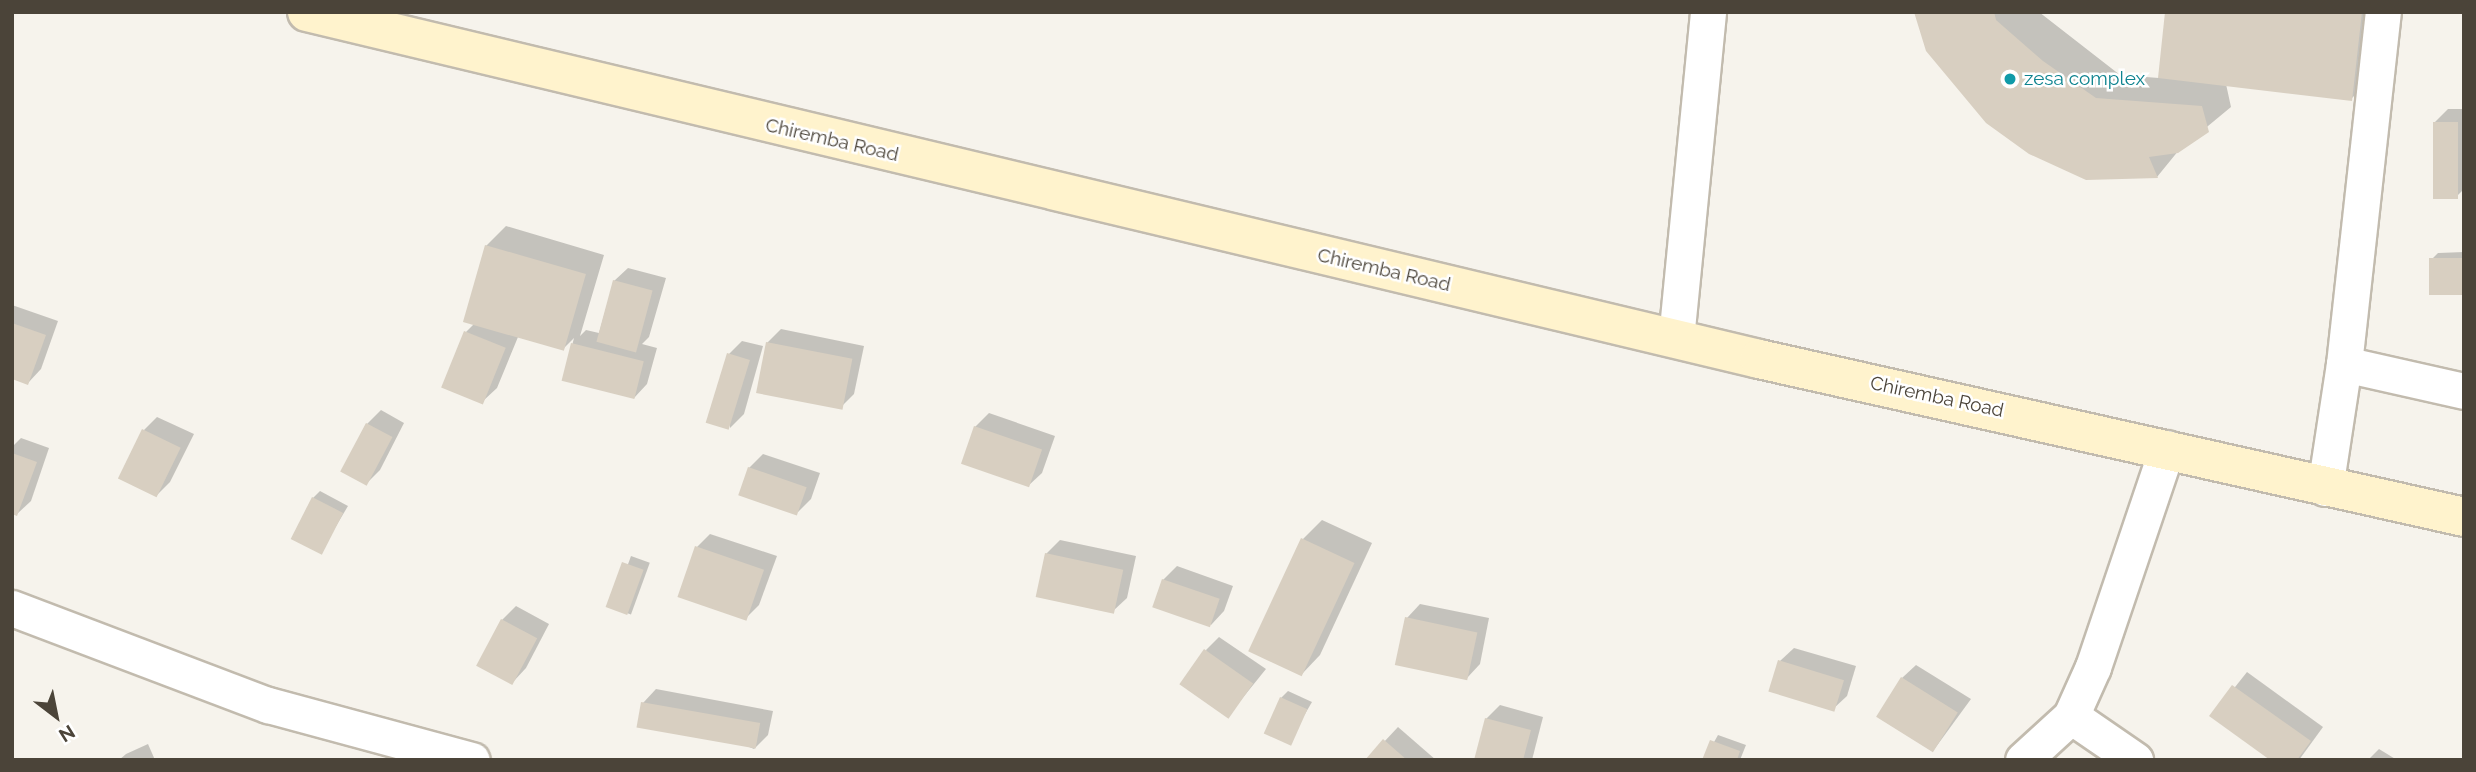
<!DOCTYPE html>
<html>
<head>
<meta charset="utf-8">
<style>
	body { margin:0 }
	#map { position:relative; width:2476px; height:772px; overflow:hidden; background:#f6f3ec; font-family:Raleway,sans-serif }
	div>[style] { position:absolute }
	.shadow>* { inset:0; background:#0003; transform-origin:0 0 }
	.building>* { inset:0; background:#d8cfc1; transform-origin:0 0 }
	.roads { filter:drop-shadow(2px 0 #c2bbae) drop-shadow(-2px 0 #c2bbae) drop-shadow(0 2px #c2bbae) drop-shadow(0 -2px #c2bbae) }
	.minor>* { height:35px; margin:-17.5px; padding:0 17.5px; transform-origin:17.5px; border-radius:17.5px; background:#fff }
	.secondary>* { height:38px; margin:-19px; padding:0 19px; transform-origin:19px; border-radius:19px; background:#fff3cd }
	.dots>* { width:19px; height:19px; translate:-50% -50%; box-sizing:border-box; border:4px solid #fff; border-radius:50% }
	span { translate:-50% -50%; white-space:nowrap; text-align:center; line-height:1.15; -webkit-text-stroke:5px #fff; paint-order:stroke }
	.culture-label { font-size:19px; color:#0d838f }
	.left { translate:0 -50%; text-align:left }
	.street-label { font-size:19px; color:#4b4439 }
	.frame { position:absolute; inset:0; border:14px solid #4b4439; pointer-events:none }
	.north { position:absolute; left:21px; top:681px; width:70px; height:70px; -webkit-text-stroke:5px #fff; paint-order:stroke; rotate:148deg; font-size:19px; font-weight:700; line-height:28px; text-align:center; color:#4b4439 }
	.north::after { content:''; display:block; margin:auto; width:24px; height:32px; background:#4b4439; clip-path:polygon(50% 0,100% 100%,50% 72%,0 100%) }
</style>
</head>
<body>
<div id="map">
	<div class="shadow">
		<div style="clip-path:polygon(1915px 12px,2039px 12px,2120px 75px,2159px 78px,2167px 12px,2382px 12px,2375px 75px,2351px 99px,2226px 84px,2231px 107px,2179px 150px,2157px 177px)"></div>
		<div style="clip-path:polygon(2448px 109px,2464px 109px,2464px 189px,2455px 198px,2434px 123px)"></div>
		<div style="clip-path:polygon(506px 226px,604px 255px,580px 336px,586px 330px,599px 333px,614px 281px,628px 268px,666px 278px,649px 337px,642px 344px,657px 348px,647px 384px,634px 398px,563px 380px,574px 338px,563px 349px,518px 337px,497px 388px,483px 401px,466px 332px,474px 324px,486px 246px)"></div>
		<div style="clip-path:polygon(2464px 252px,2464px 293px,2431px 260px,2438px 253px)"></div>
		<div style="clip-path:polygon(12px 305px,58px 321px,41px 369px,28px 383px,12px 378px)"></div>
		<div style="clip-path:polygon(781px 329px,864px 346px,854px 394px,840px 408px,767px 343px)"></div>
		<div style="clip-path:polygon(742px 341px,763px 346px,744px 414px,730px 428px,729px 354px)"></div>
		<div style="clip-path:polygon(381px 410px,404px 423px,380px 470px,366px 484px,367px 424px)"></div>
		<div style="clip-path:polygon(989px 413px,1055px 436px,1042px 473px,1028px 486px,975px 427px)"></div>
		<div style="clip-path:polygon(157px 417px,194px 434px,170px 482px,157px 495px,144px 430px)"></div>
		<div style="clip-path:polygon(21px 438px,49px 448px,31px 501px,17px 514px,12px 513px,12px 447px)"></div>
		<div style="clip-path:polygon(763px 454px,820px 473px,811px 499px,798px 512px,749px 468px)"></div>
		<div style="clip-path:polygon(320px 491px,348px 506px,320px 553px,313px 498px)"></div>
		<div style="clip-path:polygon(1322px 520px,1372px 543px,1320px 655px,1301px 675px,1303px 539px)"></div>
		<div style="clip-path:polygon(710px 534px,777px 556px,759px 605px,746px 618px,697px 547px)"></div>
		<div style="clip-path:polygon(1060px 540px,1136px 556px,1127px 598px,1113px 611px,1046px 554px)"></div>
		<div style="left:631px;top:556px;width:20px;height:55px;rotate:20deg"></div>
		<div style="clip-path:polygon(1177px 566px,1233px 586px,1224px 611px,1211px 625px,1163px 580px)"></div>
		<div style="clip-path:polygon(1420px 604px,1489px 618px,1480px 664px,1467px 678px,1407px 618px)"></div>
		<div style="clip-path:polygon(516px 606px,549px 624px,526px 668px,513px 682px,502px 620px)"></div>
		<div style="clip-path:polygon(1219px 637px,1266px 669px,1228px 716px,1206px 650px)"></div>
		<div style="clip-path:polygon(1794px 648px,1856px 666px,1847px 696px,1833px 709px,1780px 661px)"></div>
		<div style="clip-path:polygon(1916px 665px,1971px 699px,1933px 751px,1902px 678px)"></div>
		<div style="clip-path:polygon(2247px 672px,2323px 727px,2299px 760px,2273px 760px,2212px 716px)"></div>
		<div style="clip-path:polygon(656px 689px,773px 711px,768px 735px,754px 749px,643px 703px)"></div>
		<div style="clip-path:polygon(1288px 691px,1312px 702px,1288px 743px,1281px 698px)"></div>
		<div style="clip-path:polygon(1500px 705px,1543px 717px,1532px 760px,1476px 760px,1486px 719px)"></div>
		<div style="clip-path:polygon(1398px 727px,1436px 760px,1367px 760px)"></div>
		<div style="clip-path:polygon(1718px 735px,1746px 745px,1740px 760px,1704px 760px)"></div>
		<div style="clip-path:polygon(148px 744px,155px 760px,119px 760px,126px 754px)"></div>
		<div style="clip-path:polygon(2379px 749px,2397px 760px,2368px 760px)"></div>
	</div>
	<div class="building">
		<div style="clip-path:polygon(1914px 12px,1994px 12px,1996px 20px,2043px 61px,2096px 98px,2202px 106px,2209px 132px,2178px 153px,2149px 157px,2158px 178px,2086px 180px,2029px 154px,1986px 123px,1926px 51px)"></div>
		<div style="clip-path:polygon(2165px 12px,2362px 12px,2352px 101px,2158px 78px)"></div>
		<div style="left:2433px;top:122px;width:25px;height:77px"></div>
		<div style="left:485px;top:245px;width:105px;height:80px;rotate:16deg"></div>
		<div style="left:2464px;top:258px;width:37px;height:35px;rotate:90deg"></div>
		<div style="left:613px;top:280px;width:41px;height:64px;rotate:15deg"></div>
		<div style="clip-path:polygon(12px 323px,46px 335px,28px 385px,12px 379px)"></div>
		<div style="left:464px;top:331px;width:45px;height:61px;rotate:22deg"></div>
		<div style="left:766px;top:342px;width:88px;height:52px;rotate:11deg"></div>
		<div style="left:571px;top:343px;width:75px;height:39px;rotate:14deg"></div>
		<div style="left:727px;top:353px;width:24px;height:73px;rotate:17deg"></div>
		<div style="left:366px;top:423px;width:30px;height:55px;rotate:28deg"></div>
		<div style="left:974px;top:426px;width:72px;height:40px;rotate:19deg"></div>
		<div style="left:142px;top:429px;width:43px;height:55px;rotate:26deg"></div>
		<div style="clip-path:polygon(12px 453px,37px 462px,17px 516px,12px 514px)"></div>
		<div style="left:748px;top:467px;width:62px;height:30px;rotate:19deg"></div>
		<div style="left:312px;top:497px;width:35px;height:47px;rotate:27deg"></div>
		<div style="left:1301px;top:538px;width:59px;height:125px;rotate:25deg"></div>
		<div style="left:695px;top:546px;width:73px;height:54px;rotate:19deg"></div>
		<div style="left:1045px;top:553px;width:80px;height:45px;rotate:12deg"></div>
		<div style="left:622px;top:562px;width:23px;height:48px;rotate:20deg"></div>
		<div style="left:1162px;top:579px;width:61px;height:30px;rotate:19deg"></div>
		<div style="left:1405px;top:617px;width:74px;height:49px;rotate:12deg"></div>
		<div style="left:501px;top:619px;width:41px;height:53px;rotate:28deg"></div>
		<div style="left:1204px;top:649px;width:60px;height:43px;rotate:35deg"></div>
		<div style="left:1778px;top:660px;width:69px;height:33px;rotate:17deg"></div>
		<div style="left:1901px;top:677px;width:67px;height:47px;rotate:32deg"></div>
		<div style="clip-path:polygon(2232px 685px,2311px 741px,2297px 760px,2270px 760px,2209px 716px)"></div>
		<div style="left:1280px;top:697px;width:30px;height:40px;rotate:24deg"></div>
		<div style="left:641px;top:702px;width:121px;height:26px;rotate:10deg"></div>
		<div style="clip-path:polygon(1485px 718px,1531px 730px,1523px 760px,1474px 760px)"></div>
		<div style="clip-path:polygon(1383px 739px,1407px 760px,1365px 760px)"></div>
		<div style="clip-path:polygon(1710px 740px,1740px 751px,1737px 760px,1702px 760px)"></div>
	</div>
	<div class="roads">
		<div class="minor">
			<div style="left:1676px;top:339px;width:329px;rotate:-84.4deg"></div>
			<div style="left:2344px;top:364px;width:123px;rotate:12.7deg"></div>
			<div style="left:2325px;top:488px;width:125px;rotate:-81.3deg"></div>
			<div style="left:2344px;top:364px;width:354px;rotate:-83.7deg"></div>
			<div style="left:12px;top:608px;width:274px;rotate:20.8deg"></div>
			<div style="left:268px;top:705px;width:211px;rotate:15.1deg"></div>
			<div style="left:2071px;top:716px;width:78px;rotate:34.5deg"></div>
			<div style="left:2023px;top:760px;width:65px;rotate:-42.5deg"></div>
			<div style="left:2071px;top:716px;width:54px;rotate:-65.8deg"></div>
			<div style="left:2093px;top:667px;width:231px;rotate:-71.3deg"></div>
		</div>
		<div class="secondary">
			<div style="left:307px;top:12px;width:1493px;rotate:13.44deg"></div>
			<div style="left:1759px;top:359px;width:722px;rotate:12.63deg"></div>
		</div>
	</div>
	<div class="dots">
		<div style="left:2010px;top:79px;background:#0f9aa8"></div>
	</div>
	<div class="culture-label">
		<span class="left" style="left:2024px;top:79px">zesa complex</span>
	</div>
	<div class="street-label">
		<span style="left:832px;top:140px;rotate:13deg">Chiremba Road</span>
		<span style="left:1384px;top:270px;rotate:13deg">Chiremba Road</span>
		<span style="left:1937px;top:397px;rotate:12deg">Chiremba Road</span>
	</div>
	<div class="frame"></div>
	<div class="north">N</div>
</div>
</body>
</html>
